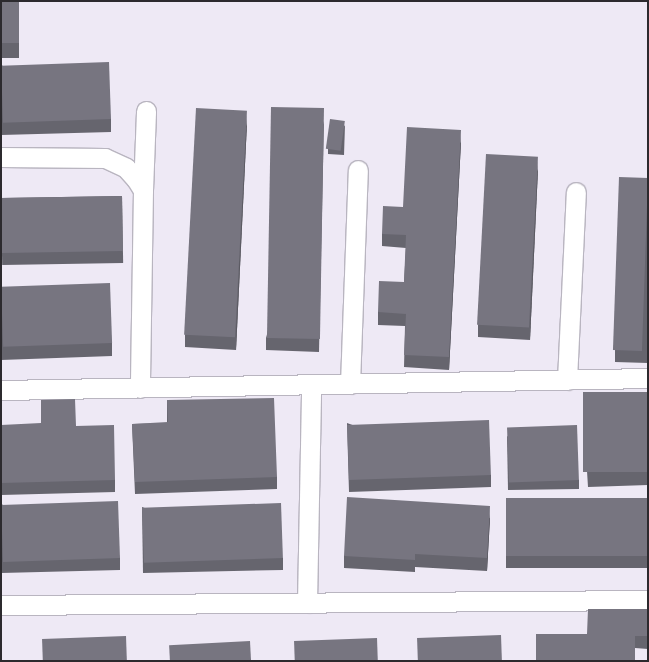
<!DOCTYPE html>
<html>
<head>
<meta charset="utf-8">
<style>
	body { margin:0 }
	#map { position:relative; width:649px; height:662px; overflow:hidden; background:#eee9f5; font-family:"Work Sans",sans-serif }
	div>[style] { position:absolute }
	.roads { filter:drop-shadow(1px 0 #b9b5c0) drop-shadow(-1px 0 #b9b5c0) drop-shadow(0 1px #b9b5c0) drop-shadow(0 -1px #b9b5c0) }
	.service>* { height:19px; margin:-9.5px; padding:0 9.5px; transform-origin:9.5px; border-radius:9.5px; background:#fff }
	.wall>* { inset:0; background:#66656e; transform-origin:0 0 }
	.shaded-wall>* { inset:0; background:#53525a }
	.building>* { inset:0; background:#777580; transform-origin:0 0 }
	span { translate:-50% -50%; white-space:nowrap; text-align:center; line-height:1.15; -webkit-text-stroke:3.5px #eee9f5; paint-order:stroke }
	.frame { position:absolute; inset:0; border:2px solid #2c2a2e; pointer-events:none }
</style>
</head>
<body>
<div id="map">
	<div class="roads">
		<div class="service">
			<div style="left:1px;top:157px;width:104px;rotate:0.6deg"></div>
			<div style="left:105px;top:158px;width:23px;rotate:25deg"></div>
			<div style="left:126px;top:168px;width:15px;rotate:48deg"></div>
			<div style="left:136px;top:179px;width:13px;rotate:58deg"></div>
			<div style="left:143px;top:190px;width:198px;rotate:90.9deg"></div>
			<div style="left:143px;top:190px;width:79px;rotate:-87.8deg"></div>
			<div style="left:567px;top:380px;width:188px;rotate:-87.3deg"></div>
			<div style="left:350px;top:384px;width:214px;rotate:-87.9deg"></div>
			<div style="left:1px;top:390px;width:647px;rotate:-1.06deg"></div>
			<div style="left:307px;top:603px;width:218px;rotate:-88.9deg"></div>
			<div style="left:1px;top:605px;width:647px;rotate:-0.44deg"></div>
		</div>
	</div>
	<div class="wall">
		<div style="left:1px;top:1px;width:18px;height:57px"></div>
		<div style="clip-path:polygon(1px 65px,111px 119px,111px 132px,1px 135px)"></div>
		<div style="clip-path:polygon(324px 121px,319px 352px,266px 350px,266px 338px)"></div>
		<div style="clip-path:polygon(247px 123px,236px 350px,185px 347px,185px 335px)"></div>
		<div style="clip-path:polygon(345px 125px,344px 155px,328px 154px,328px 149px)"></div>
		<div style="clip-path:polygon(461px 142px,449px 370px,404px 367px,405px 326px,378px 325px,378px 312px,404px 282px,406px 248px,382px 246px,382px 234px,403px 207px)"></div>
		<div style="clip-path:polygon(538px 169px,530px 340px,478px 337px,478px 325px)"></div>
		<div style="clip-path:polygon(648px 178px,648px 363px,615px 362px,615px 350px)"></div>
		<div style="left:122px;top:196px;width:67px;height:121px;rotate:89deg"></div>
		<div style="clip-path:polygon(1px 287px,112px 343px,112px 356px,1px 360px)"></div>
		<div style="clip-path:polygon(648px 392px,648px 485px,588px 487px,583px 407px,583px 395px)"></div>
		<div style="clip-path:polygon(167px 400px,277px 477px,277px 489px,135px 494px,132px 424px,167px 423px)"></div>
		<div style="clip-path:polygon(347px 423px,491px 475px,491px 487px,349px 492px)"></div>
		<div style="clip-path:polygon(1px 425px,76px 426px,115px 480px,115px 492px,1px 495px)"></div>
		<div style="clip-path:polygon(507px 436px,579px 480px,579px 489px,508px 490px)"></div>
		<div style="left:648px;top:498px;width:70px;height:142px;rotate:90deg"></div>
		<div style="clip-path:polygon(1px 504px,120px 558px,120px 570px,1px 573px)"></div>
		<div style="clip-path:polygon(142px 507px,283px 558px,283px 570px,143px 573px)"></div>
		<div style="clip-path:polygon(490px 518px,487px 571px,415px 567px,415px 572px,344px 568px,344px 556px)"></div>
		<div style="clip-path:polygon(648px 609px,648px 649px,635px 648px,587px 634px)"></div>
	</div>
	<div class="shaded-wall">
		<div style="clip-path:polygon(247px 111px,247px 123px,236px 350px,236px 337px)"></div>
		<div style="clip-path:polygon(461px 130px,461px 142px,449px 370px,449px 357px)"></div>
		<div style="clip-path:polygon(538px 157px,538px 169px,530px 340px,530px 327px)"></div>
		<div style="clip-path:polygon(490px 506px,490px 518px,487px 571px,487px 558px)"></div>
	</div>
	<div class="building">
		<div style="left:1px;top:1px;width:18px;height:42px"></div>
		<div style="left:109px;top:62px;width:57px;height:108px;rotate:88deg"></div>
		<div style="left:271px;top:107px;width:53px;height:231px;rotate:1deg"></div>
		<div style="left:196px;top:108px;width:51px;height:227px;rotate:3deg"></div>
		<div style="left:330px;top:119px;width:15px;height:30px;rotate:8deg"></div>
		<div style="clip-path:polygon(407px 127px,461px 130px,449px 357px,404px 355px,406px 314px,378px 312px,379px 281px,404px 282px,406px 235px,382px 234px,383px 206px,403px 207px)"></div>
		<div style="left:486px;top:154px;width:52px;height:171px;rotate:3deg"></div>
		<div style="left:619px;top:177px;width:29px;height:173px;rotate:2deg"></div>
		<div style="left:122px;top:196px;width:55px;height:121px;rotate:89deg"></div>
		<div style="left:110px;top:283px;width:60px;height:109px;rotate:88deg"></div>
		<div style="left:648px;top:392px;width:80px;height:65px;rotate:90deg"></div>
		<div style="clip-path:polygon(274px 398px,277px 477px,135px 482px,132px 424px,168px 422px,167px 400px)"></div>
		<div style="clip-path:polygon(75px 399px,76px 426px,114px 425px,115px 480px,1px 483px,1px 425px,41px 423px,41px 400px)"></div>
		<div style="left:489px;top:420px;width:55px;height:142px;rotate:88deg"></div>
		<div style="left:577px;top:425px;width:55px;height:70px;rotate:88deg"></div>
		<div style="clip-path:polygon(347px 497px,490px 506px,487px 558px,415px 554px,415px 560px,344px 556px)"></div>
		<div style="left:648px;top:498px;width:58px;height:142px;rotate:90deg"></div>
		<div style="left:118px;top:501px;width:57px;height:117px;rotate:88deg"></div>
		<div style="left:281px;top:503px;width:55px;height:139px;rotate:88deg"></div>
		<div style="clip-path:polygon(588px 609px,648px 609px,648px 636px,635px 636px,635px 661px,536px 661px,536px 634px,587px 634px)"></div>
		<div style="left:501px;top:635px;width:26px;height:84px;rotate:88deg"></div>
		<div style="left:126px;top:636px;width:25px;height:84px;rotate:88deg"></div>
		<div style="left:377px;top:638px;width:23px;height:83px;rotate:88deg"></div>
		<div style="left:250px;top:641px;width:20px;height:81px;rotate:87deg"></div>
	</div>
	<div class="frame"></div>
</div>
</body>
</html>
